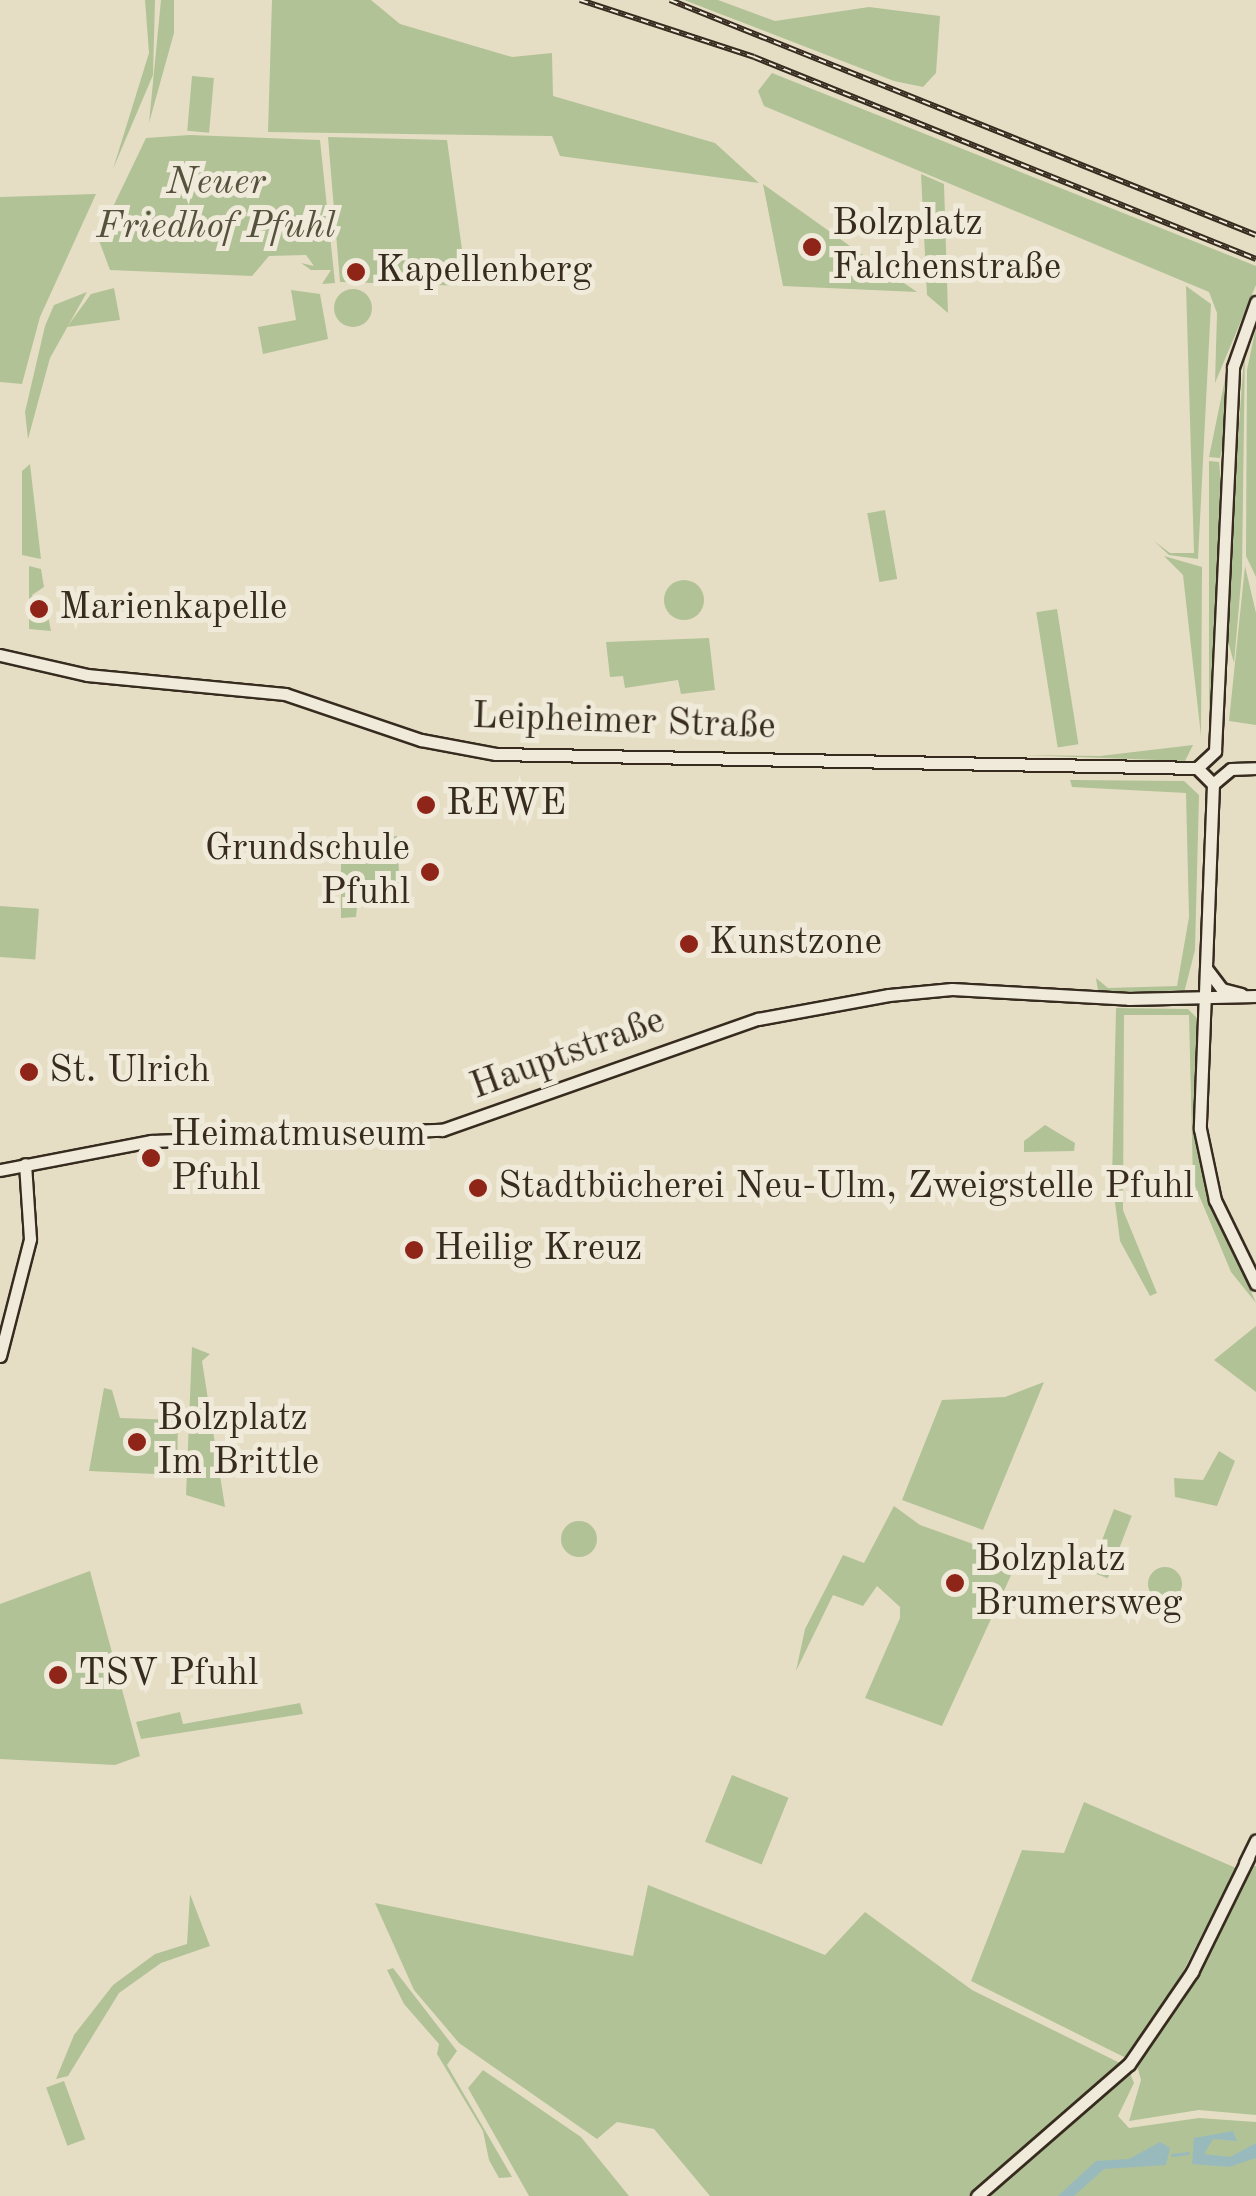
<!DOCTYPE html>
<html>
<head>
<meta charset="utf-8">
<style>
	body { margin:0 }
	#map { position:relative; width:1256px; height:2196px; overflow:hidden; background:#e6dec4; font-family:"Old Standard TT",serif }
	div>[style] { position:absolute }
	.green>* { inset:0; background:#b1c297; transform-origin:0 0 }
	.round { border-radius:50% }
	.water>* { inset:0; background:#99babd }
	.stream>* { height:2.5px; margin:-1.25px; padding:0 1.25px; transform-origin:1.25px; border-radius:1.25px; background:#99babd }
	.roads { filter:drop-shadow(2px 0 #372b1f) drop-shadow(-2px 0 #372b1f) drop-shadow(0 2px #372b1f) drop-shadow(0 -2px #372b1f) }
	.secondary>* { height:11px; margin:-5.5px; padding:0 5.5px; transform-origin:5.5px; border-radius:5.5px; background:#efead9 }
	.rail>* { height:6px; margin-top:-3px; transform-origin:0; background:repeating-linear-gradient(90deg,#efead9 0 8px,#372b1f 0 16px); box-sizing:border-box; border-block:2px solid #372b1f }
	.dots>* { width:28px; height:28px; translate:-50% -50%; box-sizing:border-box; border:5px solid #efead9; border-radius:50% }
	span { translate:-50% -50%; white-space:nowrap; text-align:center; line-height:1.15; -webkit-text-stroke:10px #efead9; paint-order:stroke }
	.park-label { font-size:38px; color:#56513d; font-style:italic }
	.poi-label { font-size:38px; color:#372b1f }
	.left { translate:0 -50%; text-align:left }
	.right { translate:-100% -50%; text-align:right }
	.street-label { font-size:38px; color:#372b1f }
</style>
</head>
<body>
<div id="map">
	<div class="green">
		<div style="clip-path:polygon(145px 0,155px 0,153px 75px,113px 169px,149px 53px)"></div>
		<div style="clip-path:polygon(161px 0,174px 0,174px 33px,149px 123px)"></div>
		<div style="clip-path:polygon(272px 0,371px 0,400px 24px,512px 57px,552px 53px,553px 96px,715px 143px,759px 183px,560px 156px,552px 136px,268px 132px)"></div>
		<div style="clip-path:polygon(684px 0,718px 0,775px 21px,869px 7px,940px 16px,936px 73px,923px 87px,894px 81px)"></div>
		<div style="clip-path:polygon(772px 73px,1256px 266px,1256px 285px,1215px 383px,1217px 313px,1209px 292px,764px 106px,758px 91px)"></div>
		<div style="left:192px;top:76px;width:22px;height:55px;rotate:5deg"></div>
		<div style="clip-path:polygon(190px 135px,320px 140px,335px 283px,322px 284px,331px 270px,311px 270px,301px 263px,314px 266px,306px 255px,269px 256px,252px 276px,110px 270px,98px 238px,146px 138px)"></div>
		<div style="clip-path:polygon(328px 137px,447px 140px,467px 286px,340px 282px)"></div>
		<div style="clip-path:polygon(921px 174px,944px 184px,948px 313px,927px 295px)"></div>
		<div style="clip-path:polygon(763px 184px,850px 246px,917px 292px,783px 286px)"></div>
		<div style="clip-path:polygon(96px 194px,40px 317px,22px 384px,0 382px,0 197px)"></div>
		<div style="clip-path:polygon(1186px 286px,1211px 304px,1198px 559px,1169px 555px,1154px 541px,1170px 553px,1194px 553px)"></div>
		<div style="clip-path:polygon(114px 288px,120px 320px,67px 327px,91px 294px)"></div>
		<div class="round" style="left:334px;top:289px;width:38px;height:38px"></div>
		<div style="clip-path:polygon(291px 290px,320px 294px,328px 339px,263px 354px,258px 327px,296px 320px)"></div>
		<div style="clip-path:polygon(87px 292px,50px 358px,28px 439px,25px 412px,45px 326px,54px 305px)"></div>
		<div style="clip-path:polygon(1256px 327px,1256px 577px,1246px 556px,1247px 370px)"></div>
		<div style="clip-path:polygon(1245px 343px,1242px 571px,1234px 663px,1224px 627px)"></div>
		<div style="clip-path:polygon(1231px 350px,1224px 443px,1220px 458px,1209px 457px)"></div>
		<div style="clip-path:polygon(1209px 461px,1219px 462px,1222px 491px,1209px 736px)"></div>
		<div style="clip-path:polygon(30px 464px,41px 559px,22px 555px,22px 471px)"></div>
		<div style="left:885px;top:510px;width:70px;height:18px;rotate:80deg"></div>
		<div style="clip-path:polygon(1164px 556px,1202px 567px,1201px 736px,1183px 575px)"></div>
		<div style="clip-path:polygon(29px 566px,41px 569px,44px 587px,32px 595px,38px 615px,45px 601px,51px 631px,29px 629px)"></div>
		<div style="clip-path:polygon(1245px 566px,1256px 613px,1256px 725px,1229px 721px)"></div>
		<div class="round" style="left:664px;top:580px;width:40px;height:40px"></div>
		<div style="left:1057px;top:609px;width:137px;height:21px;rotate:81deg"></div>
		<div style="clip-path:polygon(709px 638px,715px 690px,681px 694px,678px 680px,625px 688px,623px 676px,610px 677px,606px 642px)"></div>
		<div style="clip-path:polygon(1193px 745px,1185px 761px,1022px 755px,1100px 756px)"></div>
		<div style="clip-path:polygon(1070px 780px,1184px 781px,1199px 795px,1195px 950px,1184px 993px,1110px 993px,1098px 991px,1096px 978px,1108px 988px,1177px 986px,1189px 917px,1186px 793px,1072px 787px)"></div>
		<div style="clip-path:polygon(397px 836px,401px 908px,357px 907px,356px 917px,341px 918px,341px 839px)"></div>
		<div style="left:0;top:906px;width:39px;height:51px;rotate:4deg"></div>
		<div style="clip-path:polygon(1116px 1008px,1188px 1009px,1198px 1019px,1204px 1179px,1256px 1303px,1231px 1272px,1193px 1181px,1189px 1015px,1124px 1015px,1123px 1210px,1157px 1293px,1150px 1296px,1120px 1241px,1112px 1179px)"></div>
		<div style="clip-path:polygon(1045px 1125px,1075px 1143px,1074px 1151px,1024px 1152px,1024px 1141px)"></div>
		<div style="clip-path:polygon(1256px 1326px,1256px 1392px,1214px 1360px)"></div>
		<div style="clip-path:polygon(192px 1347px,210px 1354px,202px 1361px,225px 1507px,186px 1495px)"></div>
		<div style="clip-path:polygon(1044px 1382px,983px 1530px,902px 1500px,942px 1400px,1005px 1397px)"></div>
		<div style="clip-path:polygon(104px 1388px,112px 1390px,120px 1418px,178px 1420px,177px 1475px,89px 1471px)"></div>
		<div style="clip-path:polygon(1219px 1451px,1235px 1461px,1217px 1506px,1175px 1497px,1174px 1478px,1203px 1480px)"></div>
		<div style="clip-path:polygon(894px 1506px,920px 1525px,1018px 1560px,942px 1726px,865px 1698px,900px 1618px,900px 1607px,877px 1586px,863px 1606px,833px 1595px,796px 1671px,805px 1629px,843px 1555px,864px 1563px)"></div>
		<div style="left:1114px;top:1509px;width:19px;height:67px;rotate:21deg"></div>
		<div class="round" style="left:561px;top:1521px;width:36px;height:36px"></div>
		<div class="round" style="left:1148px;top:1567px;width:34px;height:34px"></div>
		<div style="clip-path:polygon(90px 1571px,140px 1756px,115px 1765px,0 1759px,0 1604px)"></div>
		<div style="clip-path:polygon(300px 1703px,303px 1714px,141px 1739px,136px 1722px,180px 1712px,183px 1724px)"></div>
		<div style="left:732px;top:1775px;width:61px;height:72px;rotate:22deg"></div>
		<div style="clip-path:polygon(1084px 1802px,1236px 1868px,1168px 2001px,1126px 2058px,971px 1981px,1022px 1850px,1064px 1853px)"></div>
		<div style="clip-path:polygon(1250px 1866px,1256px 1866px,1256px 2115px,1199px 2110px,1129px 2121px,1141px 2080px,1136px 2062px,1176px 2007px)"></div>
		<div style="clip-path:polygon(648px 1885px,825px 1955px,865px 1912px,972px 1990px,1122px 2064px,971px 2196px,710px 2196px,654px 2129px,617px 2122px,597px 2139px,459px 2043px,414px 1990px,375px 1903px,633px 1956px)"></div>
		<div style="clip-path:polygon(190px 1894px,210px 1946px,161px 1963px,119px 1993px,68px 2076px,56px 2079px,74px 2035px,113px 1985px,155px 1954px,187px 1944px)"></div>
		<div style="clip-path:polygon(393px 1968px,457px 2051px,447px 2065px,512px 2177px,499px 2178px,489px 2160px,483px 2131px,437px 2054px,439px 2044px,404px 2004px,387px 1970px)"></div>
		<div style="clip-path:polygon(483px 2070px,581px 2137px,629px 2196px,529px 2196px,468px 2088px)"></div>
		<div style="clip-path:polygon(1129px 2071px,1134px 2083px,1118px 2116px,1129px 2128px,1199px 2118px,1256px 2122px,1256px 2196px,986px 2196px)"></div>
		<div style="left:64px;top:2081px;width:62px;height:19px;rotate:70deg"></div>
	</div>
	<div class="water">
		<div style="clip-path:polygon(1233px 2131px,1237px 2141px,1213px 2139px,1204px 2154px,1230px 2157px,1256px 2143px,1256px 2158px,1229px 2167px,1192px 2164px,1194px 2138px)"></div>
		<div style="clip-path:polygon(1160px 2142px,1170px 2148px,1166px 2165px,1104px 2169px,1074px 2196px,1058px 2196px,1096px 2161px,1129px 2159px)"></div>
	</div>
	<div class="stream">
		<div style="left:1172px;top:2155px;width:16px;rotate:-7deg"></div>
	</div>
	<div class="roads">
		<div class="secondary">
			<div style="left:0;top:655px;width:89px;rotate:12.9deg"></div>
			<div style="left:87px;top:675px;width:199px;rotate:5.5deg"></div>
			<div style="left:285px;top:694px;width:144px;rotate:18.7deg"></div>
			<div style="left:421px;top:740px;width:76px;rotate:10.6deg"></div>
			<div style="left:496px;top:754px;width:701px;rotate:1.14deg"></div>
			<div style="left:1215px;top:751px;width:384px;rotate:-87.3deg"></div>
			<div style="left:1233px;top:367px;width:69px;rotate:-70.5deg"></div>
			<div style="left:1197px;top:768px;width:23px;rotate:45deg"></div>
			<div style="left:1213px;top:784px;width:23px;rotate:-40deg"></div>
			<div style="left:1197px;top:768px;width:25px;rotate:-43deg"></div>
			<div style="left:1231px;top:769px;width:25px;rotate:-2deg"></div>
			<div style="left:1213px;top:784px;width:345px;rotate:92.2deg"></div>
			<div style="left:1200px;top:1129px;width:73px;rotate:78.1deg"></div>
			<div style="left:1215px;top:1200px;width:93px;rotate:64deg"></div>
			<div style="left:1206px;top:968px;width:26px;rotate:53deg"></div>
			<div style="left:1222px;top:989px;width:20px;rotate:15deg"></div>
			<div style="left:0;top:1170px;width:154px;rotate:-10.9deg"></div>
			<div style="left:151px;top:1141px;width:291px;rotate:-2.2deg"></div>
			<div style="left:442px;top:1130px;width:335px;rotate:-19.4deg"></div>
			<div style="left:758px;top:1019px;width:133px;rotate:-10.4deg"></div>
			<div style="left:889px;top:995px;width:63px;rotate:-5.4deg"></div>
			<div style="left:952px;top:989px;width:177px;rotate:3.2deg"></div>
			<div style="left:1129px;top:999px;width:127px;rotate:-1.4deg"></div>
			<div style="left:0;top:1356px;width:121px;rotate:-75.6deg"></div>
			<div style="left:30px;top:1239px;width:75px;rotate:-93.8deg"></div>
			<div style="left:1245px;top:1863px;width:25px;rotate:-64deg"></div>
			<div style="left:977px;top:2196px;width:201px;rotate:-41deg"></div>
			<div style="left:1129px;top:2064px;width:112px;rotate:-55.6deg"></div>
			<div style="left:1192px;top:1972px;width:127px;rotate:-63.8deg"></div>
		</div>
	</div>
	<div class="rail">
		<div style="left:580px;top:0;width:183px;rotate:18.1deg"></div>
		<div style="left:754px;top:57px;width:541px;rotate:21.92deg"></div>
		<div style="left:670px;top:0;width:631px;rotate:21.85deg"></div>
	</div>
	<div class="dots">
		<div style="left:812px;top:247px;background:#8f2418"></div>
		<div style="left:356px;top:272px;background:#8f2418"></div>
		<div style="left:39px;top:609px;background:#8f2418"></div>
		<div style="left:426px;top:805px;background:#8f2418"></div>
		<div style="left:430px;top:872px;background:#8f2418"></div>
		<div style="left:689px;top:944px;background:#8f2418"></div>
		<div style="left:29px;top:1072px;background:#8f2418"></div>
		<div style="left:151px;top:1158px;background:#8f2418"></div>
		<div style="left:478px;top:1188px;background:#8f2418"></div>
		<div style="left:414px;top:1250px;background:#8f2418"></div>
		<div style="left:137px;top:1442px;background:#8f2418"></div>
		<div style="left:955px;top:1583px;background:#8f2418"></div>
		<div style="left:58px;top:1675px;background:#8f2418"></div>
	</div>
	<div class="park-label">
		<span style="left:216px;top:206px">Neuer<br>Friedhof Pfuhl</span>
	</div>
	<div class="poi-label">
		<span class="left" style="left:832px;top:247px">Bolzplatz<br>Falchenstraße</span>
		<span class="left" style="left:376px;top:272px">Kapellenberg</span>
		<span class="left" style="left:59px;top:609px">Marienkapelle</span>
		<span class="left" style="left:446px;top:805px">REWE</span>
		<span class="right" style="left:410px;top:872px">Grundschule<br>Pfuhl</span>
		<span class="left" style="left:709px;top:944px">Kunstzone</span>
		<span class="left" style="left:49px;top:1072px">St. Ulrich</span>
		<span class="left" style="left:171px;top:1158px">Heimatmuseum<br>Pfuhl</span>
		<span class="left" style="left:498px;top:1188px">Stadtbücherei Neu-Ulm, Zweigstelle Pfuhl</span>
		<span class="left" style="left:434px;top:1250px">Heilig Kreuz</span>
		<span class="left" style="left:157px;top:1442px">Bolzplatz<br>Im Brittle</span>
		<span class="left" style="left:975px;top:1583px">Bolzplatz<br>Brumersweg</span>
		<span class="left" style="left:78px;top:1675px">TSV Pfuhl</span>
	</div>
	<div class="street-label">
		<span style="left:624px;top:723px;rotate:2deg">Leipheimer Straße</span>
		<span style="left:568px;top:1055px;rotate:-20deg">Hauptstraße</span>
	</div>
</div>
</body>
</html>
